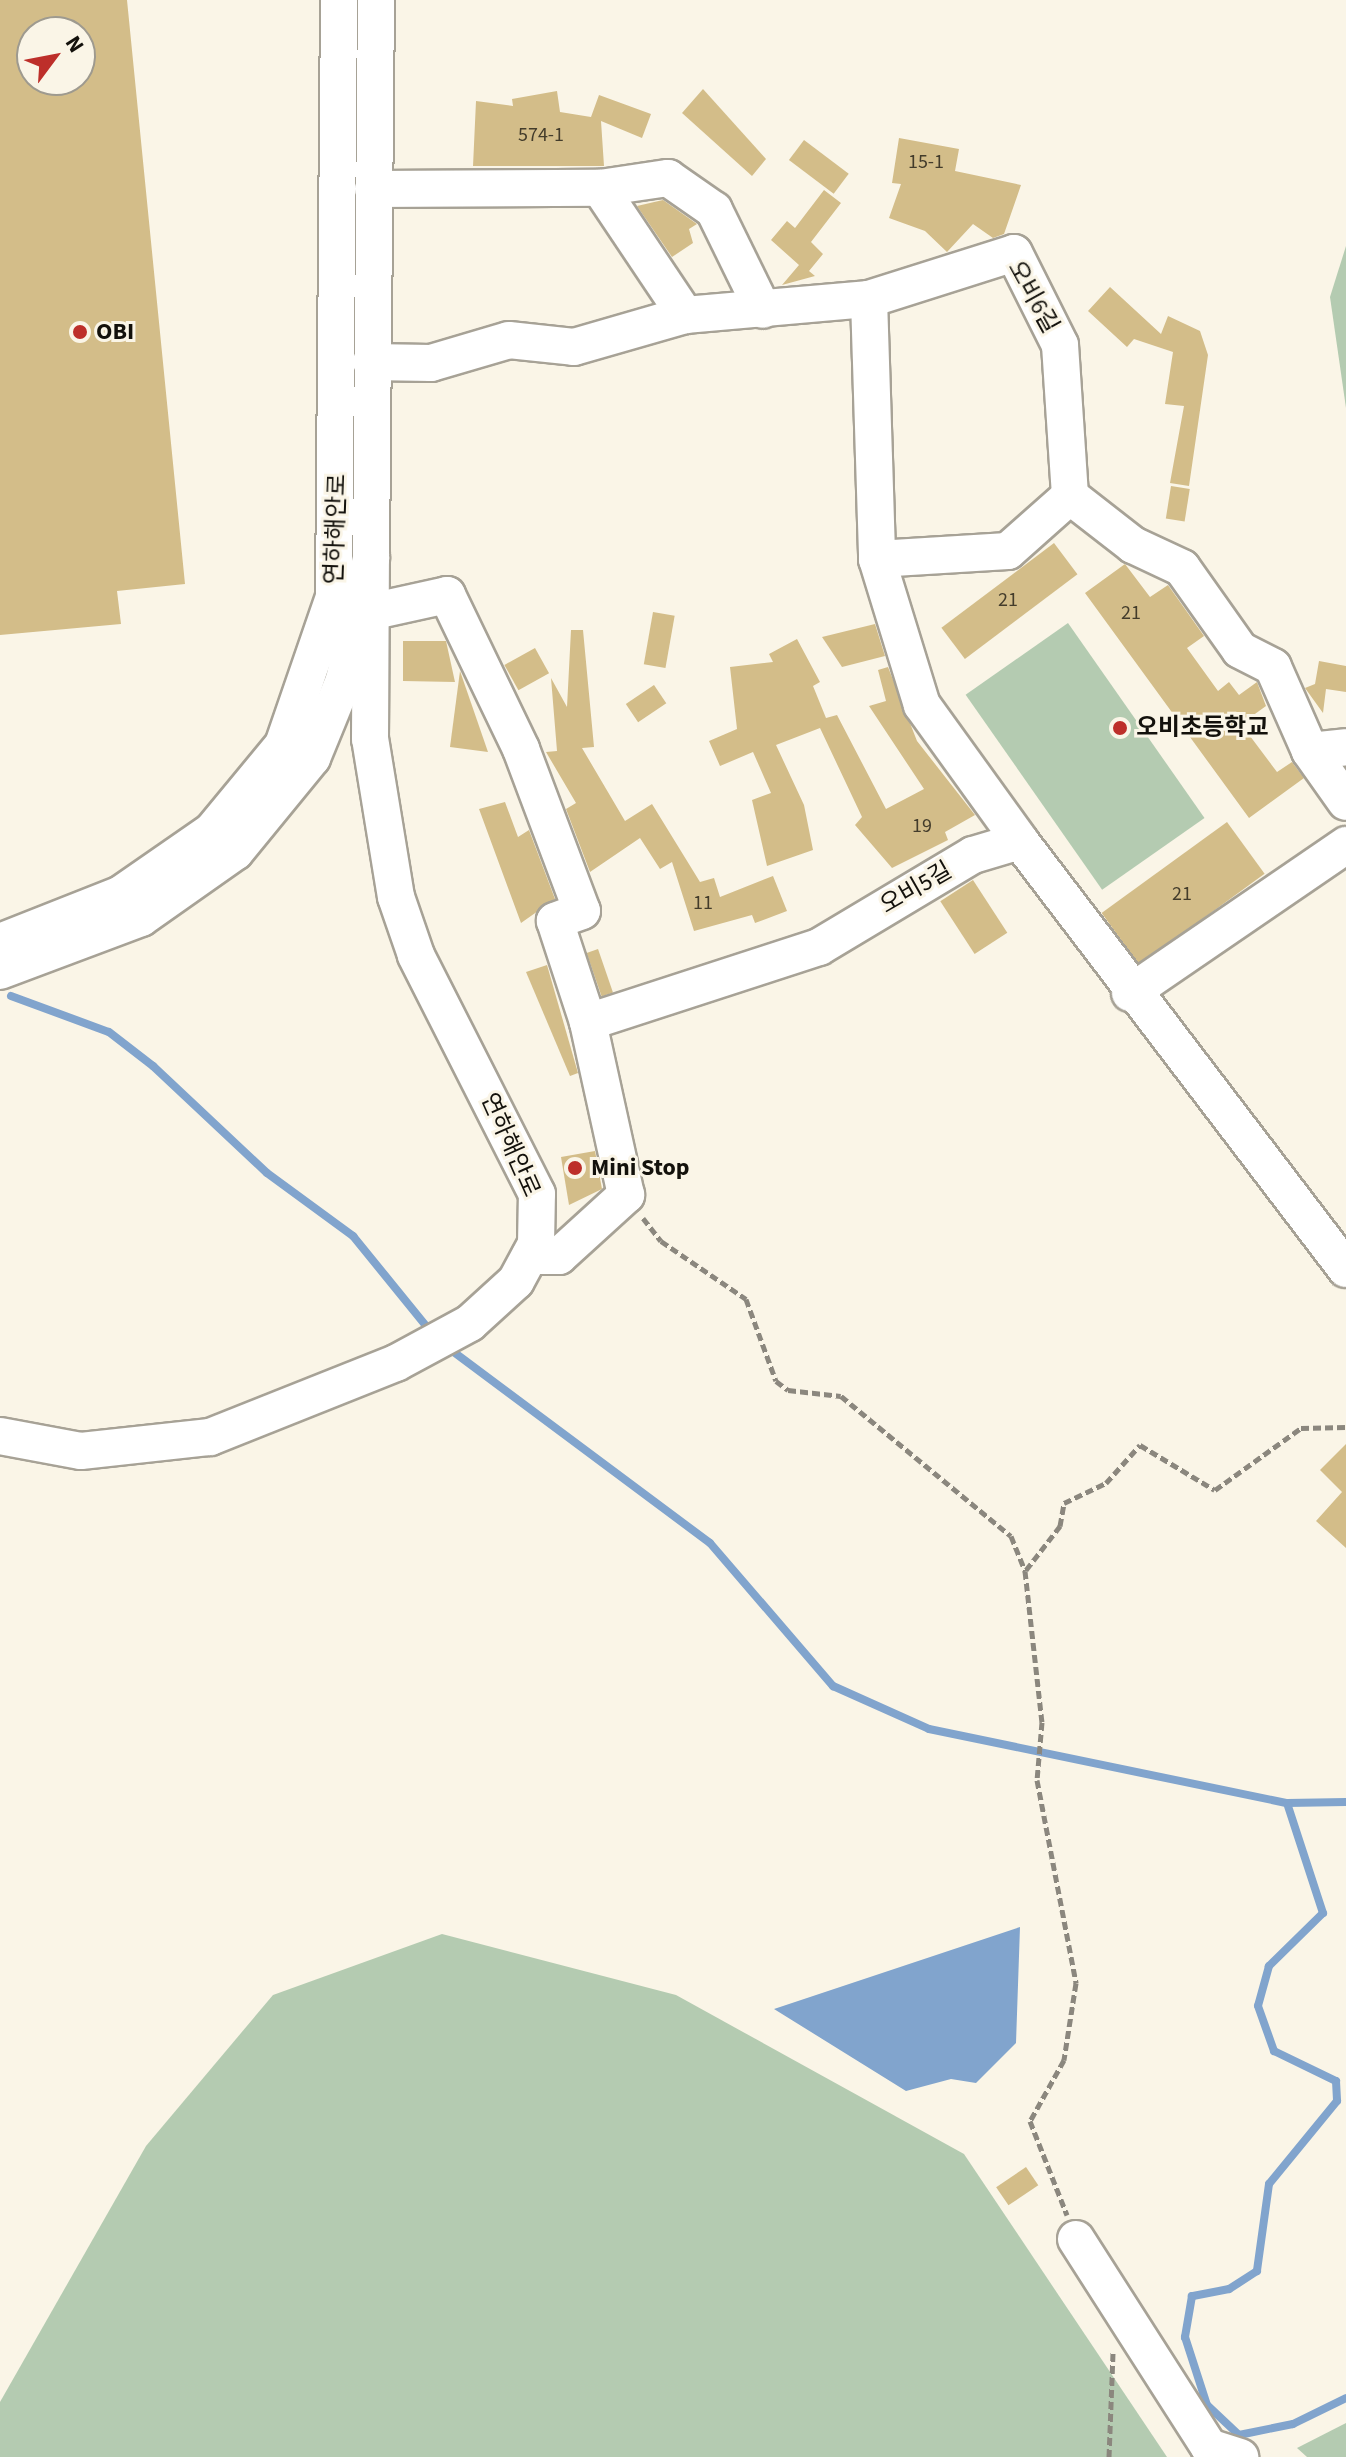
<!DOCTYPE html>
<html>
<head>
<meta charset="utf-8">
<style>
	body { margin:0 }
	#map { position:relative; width:1346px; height:2457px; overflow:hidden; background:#faf5e7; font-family:"Source Sans 3","Noto Sans KR",sans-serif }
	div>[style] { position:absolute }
	.green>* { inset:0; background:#b4cbb1; transform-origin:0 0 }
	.water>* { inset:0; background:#81a4cd }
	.stream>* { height:8px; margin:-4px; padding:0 4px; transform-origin:4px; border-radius:4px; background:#81a4cd }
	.building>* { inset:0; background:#d3bd89; transform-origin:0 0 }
	.path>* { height:5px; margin-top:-2.5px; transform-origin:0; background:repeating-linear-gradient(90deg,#8b877e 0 8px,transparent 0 12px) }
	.roads { filter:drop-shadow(2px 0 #a7a296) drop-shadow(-2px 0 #a7a296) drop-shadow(0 2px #a7a296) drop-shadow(0 -2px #a7a296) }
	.minor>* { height:36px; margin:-18px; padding:0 18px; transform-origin:18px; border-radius:18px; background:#fff }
	.dots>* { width:22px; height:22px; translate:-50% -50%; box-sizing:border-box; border:4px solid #faf5e7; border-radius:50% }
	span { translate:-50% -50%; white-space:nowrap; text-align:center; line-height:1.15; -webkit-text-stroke:6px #faf5e7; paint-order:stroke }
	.number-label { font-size:20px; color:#433c2b }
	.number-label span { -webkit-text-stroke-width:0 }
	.street-label { font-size:24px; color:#13110c }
	.poi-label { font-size:24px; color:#13110c; font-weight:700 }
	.left { translate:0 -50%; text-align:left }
	.north { position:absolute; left:16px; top:16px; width:80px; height:80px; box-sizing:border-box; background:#faf5e7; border:2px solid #9e9a8f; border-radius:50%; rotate:58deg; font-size:22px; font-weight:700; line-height:32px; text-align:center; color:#13110c }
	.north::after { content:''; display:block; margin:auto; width:28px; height:36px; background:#bd2f2a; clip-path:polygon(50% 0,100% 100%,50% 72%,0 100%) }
</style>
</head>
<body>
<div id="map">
	<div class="green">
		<div style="clip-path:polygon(1346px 246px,1346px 408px,1330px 297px)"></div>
		<div style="left:1068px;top:623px;width:238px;height:125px;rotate:55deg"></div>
		<div style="clip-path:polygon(442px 1934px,676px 1995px,964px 2154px,1167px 2457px,0 2457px,0 2402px,146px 2146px,273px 1995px)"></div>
		<div style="clip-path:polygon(1346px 2423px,1346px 2457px,1307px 2457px,1297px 2448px)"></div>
	</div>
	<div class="water">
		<div style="clip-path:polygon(1020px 1927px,1016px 2043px,976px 2083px,951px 2079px,906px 2091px,774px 2009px)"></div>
	</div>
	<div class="stream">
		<div style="left:11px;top:996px;width:104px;rotate:20.2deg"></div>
		<div style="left:109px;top:1032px;width:56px;rotate:37.7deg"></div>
		<div style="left:153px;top:1066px;width:156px;rotate:43.2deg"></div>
		<div style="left:267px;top:1173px;width:107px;rotate:36.2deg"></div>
		<div style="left:353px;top:1236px;width:124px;rotate:50.9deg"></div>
		<div style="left:447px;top:1347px;width:328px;rotate:36.7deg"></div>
		<div style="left:710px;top:1543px;width:189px;rotate:49.3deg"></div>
		<div style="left:833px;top:1686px;width:105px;rotate:24.1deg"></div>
		<div style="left:929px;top:1729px;width:366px;rotate:11.7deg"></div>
		<div style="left:1287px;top:1803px;width:59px;rotate:-1deg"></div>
		<div style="left:1287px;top:1803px;width:116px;rotate:71.9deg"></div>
		<div style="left:1323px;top:1913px;width:76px;rotate:135.5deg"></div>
		<div style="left:1269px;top:1966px;width:41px;rotate:105.4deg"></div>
		<div style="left:1258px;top:2006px;width:48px;rotate:70.4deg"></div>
		<div style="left:1274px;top:2051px;width:69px;rotate:25.8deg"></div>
		<div style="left:1336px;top:2081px;width:20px;rotate:87deg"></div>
		<div style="left:1337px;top:2101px;width:107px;rotate:129.3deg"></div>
		<div style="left:1269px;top:2184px;width:88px;rotate:97.9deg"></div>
		<div style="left:1257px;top:2271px;width:33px;rotate:147deg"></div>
		<div style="left:1229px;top:2289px;width:38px;rotate:169deg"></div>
		<div style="left:1192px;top:2296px;width:42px;rotate:99.7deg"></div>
		<div style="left:1185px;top:2337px;width:71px;rotate:72.1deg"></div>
		<div style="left:1207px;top:2405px;width:44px;rotate:43.2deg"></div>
		<div style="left:1239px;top:2435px;width:55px;rotate:-11.5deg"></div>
		<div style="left:1293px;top:2424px;width:59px;rotate:-26.1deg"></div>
	</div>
	<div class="building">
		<div style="clip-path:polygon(evenodd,0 0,127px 0,185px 584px,117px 591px,121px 624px,0 635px,0 0,32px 32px,80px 32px,80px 80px,32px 80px,32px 32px)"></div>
		<div style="clip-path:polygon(703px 89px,766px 159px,752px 176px,682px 113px)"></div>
		<div style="clip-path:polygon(557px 91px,560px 112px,591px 117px,599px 95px,651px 114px,642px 138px,601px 121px,604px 166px,473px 166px,476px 101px,513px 106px,512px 99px)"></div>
		<div style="clip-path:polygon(899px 138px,959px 149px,955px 171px,1021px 185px,1004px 234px,993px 238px,973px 224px,947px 252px,925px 231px,889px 218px,901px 184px,892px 183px)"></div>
		<div style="left:804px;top:140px;width:56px;height:25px;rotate:37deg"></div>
		<div style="clip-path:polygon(824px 190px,841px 203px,811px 242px,823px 254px,809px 271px,815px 276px,782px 285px,799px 265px,771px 240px,787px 221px,795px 228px)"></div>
		<div style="clip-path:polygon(663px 200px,697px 224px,689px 229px,693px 243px,672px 257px,637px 206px)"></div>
		<div style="clip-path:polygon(1110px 287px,1161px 334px,1168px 316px,1200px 331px,1208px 355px,1189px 486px,1170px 483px,1184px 406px,1165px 404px,1173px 352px,1134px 339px,1127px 347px,1088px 311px)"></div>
		<div style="left:1171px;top:486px;width:19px;height:33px;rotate:9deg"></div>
		<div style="left:1054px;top:543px;width:39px;height:141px;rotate:53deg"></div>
		<div style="clip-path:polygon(1125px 564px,1150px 597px,1168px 585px,1204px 636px,1187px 648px,1218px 691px,1229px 682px,1239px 695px,1257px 682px,1266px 706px,1241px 724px,1277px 772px,1292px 762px,1304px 778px,1249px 818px,1085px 593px)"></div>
		<div style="left:653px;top:612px;width:22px;height:53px;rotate:10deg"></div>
		<div style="clip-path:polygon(875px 624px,885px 656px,842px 667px,822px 637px)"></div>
		<div style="clip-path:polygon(571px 630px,583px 630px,594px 747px,582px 748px,625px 821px,652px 804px,700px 882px,714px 878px,720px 897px,773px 876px,787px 911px,755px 923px,752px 915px,694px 931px,672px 862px,660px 869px,640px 838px,590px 872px,566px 809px,576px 803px,546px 752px,557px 751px,551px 678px,567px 707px)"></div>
		<div style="clip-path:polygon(797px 639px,820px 682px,813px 686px,826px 718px,837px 715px,886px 809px,924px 789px,869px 706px,886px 701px,878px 670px,888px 667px,917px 741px,975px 815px,945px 832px,948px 840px,892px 868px,855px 825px,862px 817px,820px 728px,776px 745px,804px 805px,813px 850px,767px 866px,752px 800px,771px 793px,753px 752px,720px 766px,709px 741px,737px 729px,730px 667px,773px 662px,769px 654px)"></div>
		<div style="clip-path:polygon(403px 641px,446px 641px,455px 682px,403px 681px)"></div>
		<div style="left:535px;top:648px;width:29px;height:35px;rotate:61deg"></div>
		<div style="clip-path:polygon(1319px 661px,1346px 666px,1346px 692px,1326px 689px,1323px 713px,1305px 688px,1315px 684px)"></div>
		<div style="clip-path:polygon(460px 671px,488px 752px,450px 747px)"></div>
		<div style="left:654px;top:685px;width:22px;height:34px;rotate:56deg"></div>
		<div style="clip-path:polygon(505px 802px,518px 837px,529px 830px,555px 899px,521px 923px,479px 809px)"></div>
		<div style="left:1227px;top:822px;width:64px;height:155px;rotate:54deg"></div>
		<div style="left:973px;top:880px;width:63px;height:39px;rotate:57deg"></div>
		<div style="left:598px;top:949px;width:46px;height:12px;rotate:71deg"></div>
		<div style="clip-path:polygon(547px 965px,578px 1073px,570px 1076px,526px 972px)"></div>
		<div style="clip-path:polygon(595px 1151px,602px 1189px,569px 1205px,561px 1157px)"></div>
		<div style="clip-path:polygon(1346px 1444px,1346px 1548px,1316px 1521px,1342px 1492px,1320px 1470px)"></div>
		<div style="left:1026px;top:2167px;width:22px;height:36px;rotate:56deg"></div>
	</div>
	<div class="path">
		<div style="left:643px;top:1218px;width:29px;rotate:52deg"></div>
		<div style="left:661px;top:1241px;width:103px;rotate:34.3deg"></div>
		<div style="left:746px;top:1299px;width:87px;rotate:69.9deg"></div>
		<div style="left:776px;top:1381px;width:15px;rotate:37deg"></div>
		<div style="left:788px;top:1390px;width:53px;rotate:6.5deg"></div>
		<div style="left:841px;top:1396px;width:220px;rotate:39.5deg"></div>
		<div style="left:1011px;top:1536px;width:38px;rotate:68deg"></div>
		<div style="left:1025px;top:1571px;width:152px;rotate:83.6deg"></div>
		<div style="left:1042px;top:1722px;width:58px;rotate:94.9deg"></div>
		<div style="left:1037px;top:1780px;width:207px;rotate:79.1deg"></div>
		<div style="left:1076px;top:1983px;width:78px;rotate:98.9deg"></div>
		<div style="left:1064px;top:2060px;width:70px;rotate:119.1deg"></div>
		<div style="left:1030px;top:2121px;width:101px;rotate:68.5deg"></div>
		<div style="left:1026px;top:1570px;width:56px;rotate:-52.3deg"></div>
		<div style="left:1060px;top:1526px;width:23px;rotate:-80deg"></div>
		<div style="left:1064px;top:1503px;width:47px;rotate:-25.5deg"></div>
		<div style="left:1106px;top:1483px;width:51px;rotate:-48.2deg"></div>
		<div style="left:1140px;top:1445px;width:87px;rotate:31deg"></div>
		<div style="left:1215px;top:1490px;width:106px;rotate:-35.8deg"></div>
		<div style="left:1301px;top:1428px;width:45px;rotate:-1.3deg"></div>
		<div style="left:1109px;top:2457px;width:105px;rotate:-87.8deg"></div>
	</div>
	<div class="roads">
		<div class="minor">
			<div style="left:600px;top:188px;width:153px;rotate:56.2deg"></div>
			<div style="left:373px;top:189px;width:227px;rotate:-0.3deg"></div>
			<div style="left:600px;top:188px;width:69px;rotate:-8.4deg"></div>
			<div style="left:668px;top:178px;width:56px;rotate:34.8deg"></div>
			<div style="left:714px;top:210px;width:111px;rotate:63.9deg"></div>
			<div style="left:869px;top:299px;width:260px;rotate:88.2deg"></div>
			<div style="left:877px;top:559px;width:153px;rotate:72.9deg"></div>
			<div style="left:922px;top:705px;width:168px;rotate:54.2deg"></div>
			<div style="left:371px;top:362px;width:60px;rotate:1deg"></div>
			<div style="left:431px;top:363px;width:81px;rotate:-16.4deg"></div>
			<div style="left:509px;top:340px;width:65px;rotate:6.1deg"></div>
			<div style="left:574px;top:347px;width:116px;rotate:-16.1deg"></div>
			<div style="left:685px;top:315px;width:185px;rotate:-5deg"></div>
			<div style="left:869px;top:299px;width:152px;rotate:-17.6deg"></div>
			<div style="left:1014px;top:253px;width:103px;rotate:63.4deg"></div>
			<div style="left:1060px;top:345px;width:151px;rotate:86.2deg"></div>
			<div style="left:1070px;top:496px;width:80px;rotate:37.9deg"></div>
			<div style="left:1133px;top:545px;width:54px;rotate:25.1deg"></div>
			<div style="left:1182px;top:568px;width:100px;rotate:54.7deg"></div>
			<div style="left:1240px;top:650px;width:37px;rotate:27deg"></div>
			<div style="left:1273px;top:667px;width:92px;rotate:66.2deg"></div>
			<div style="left:1310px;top:751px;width:36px;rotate:-6deg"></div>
			<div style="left:877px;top:559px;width:131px;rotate:-3.5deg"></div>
			<div style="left:1008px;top:551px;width:83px;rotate:-41.6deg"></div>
			<div style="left:370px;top:612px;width:79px;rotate:-12.4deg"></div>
			<div style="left:447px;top:595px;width:171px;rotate:64.3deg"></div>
			<div style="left:521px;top:749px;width:173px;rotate:69.4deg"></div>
			<div style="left:582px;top:911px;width:29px;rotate:160deg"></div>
			<div style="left:555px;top:921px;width:106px;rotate:71.9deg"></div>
			<div style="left:1310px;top:751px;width:62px;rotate:54.8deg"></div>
			<div style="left:0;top:942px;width:130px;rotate:-21.6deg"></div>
			<div style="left:121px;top:894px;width:111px;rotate:-34.7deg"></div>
			<div style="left:212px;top:831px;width:112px;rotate:-50.5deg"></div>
			<div style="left:283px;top:745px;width:157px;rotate:-71deg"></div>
			<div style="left:334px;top:597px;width:597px;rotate:-89.52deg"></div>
			<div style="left:0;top:971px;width:151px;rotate:-20.6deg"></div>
			<div style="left:141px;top:918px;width:115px;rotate:-35.1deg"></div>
			<div style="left:235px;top:852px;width:122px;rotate:-50.7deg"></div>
			<div style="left:312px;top:758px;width:84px;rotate:-67.7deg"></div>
			<div style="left:344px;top:680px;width:125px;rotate:-77.5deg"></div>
			<div style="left:371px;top:558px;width:558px;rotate:-89.49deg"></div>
			<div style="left:1130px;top:993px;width:262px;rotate:-34.4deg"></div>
			<div style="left:530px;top:1256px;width:29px"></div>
			<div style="left:559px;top:1256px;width:91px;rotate:-42.3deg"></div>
			<div style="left:626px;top:1195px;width:177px;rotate:-102.4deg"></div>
			<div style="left:588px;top:1022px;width:243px;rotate:-18deg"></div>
			<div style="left:819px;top:947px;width:179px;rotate:-30.9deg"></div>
			<div style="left:973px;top:855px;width:49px;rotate:-16.6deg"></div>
			<div style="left:1020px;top:841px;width:538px;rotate:52.7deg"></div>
			<div style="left:0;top:1436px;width:82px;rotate:10.5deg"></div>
			<div style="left:81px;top:1451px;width:130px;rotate:-6.2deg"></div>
			<div style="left:210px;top:1437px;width:200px;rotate:-21.7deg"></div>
			<div style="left:396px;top:1363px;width:84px;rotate:-28.4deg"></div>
			<div style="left:470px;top:1323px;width:62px;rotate:-42.4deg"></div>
			<div style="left:516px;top:1281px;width:42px;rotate:-61.6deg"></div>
			<div style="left:536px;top:1244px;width:50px;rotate:-88.9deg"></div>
			<div style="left:537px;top:1194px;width:268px;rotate:-116.9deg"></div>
			<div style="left:416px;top:955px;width:61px;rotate:-109deg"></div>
			<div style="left:396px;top:897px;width:160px;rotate:-99.3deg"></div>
			<div style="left:370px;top:739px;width:181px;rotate:-89.7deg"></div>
			<div style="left:1076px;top:2239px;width:247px;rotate:57.4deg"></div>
			<div style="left:1209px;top:2447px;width:33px;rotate:18deg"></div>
		</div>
	</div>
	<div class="dots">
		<div style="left:80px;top:332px;background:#bd2f2a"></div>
		<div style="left:1120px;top:728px;background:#bd2f2a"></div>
		<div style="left:575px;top:1168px;background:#bd2f2a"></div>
	</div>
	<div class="number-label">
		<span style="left:541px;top:135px">574-1</span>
		<span style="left:926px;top:162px">15-1</span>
		<span style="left:1008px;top:600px">21</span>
		<span style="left:1131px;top:613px">21</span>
		<span style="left:922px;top:826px">19</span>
		<span style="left:1182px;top:894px">21</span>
		<span style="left:703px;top:903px">11</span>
	</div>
	<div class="street-label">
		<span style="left:1033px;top:297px;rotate:61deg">오비6길</span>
		<span style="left:336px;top:529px;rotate:-88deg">연하해안로</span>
		<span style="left:916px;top:888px;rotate:-30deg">오비5길</span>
		<span style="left:510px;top:1145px;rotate:66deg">연하해안로</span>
	</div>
	<div class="poi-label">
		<span class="left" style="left:96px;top:332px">OBI</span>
		<span class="left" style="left:1136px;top:728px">오비초등학교</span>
		<span class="left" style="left:591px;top:1168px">Mini Stop</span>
	</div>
	<div class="north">N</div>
</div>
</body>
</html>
